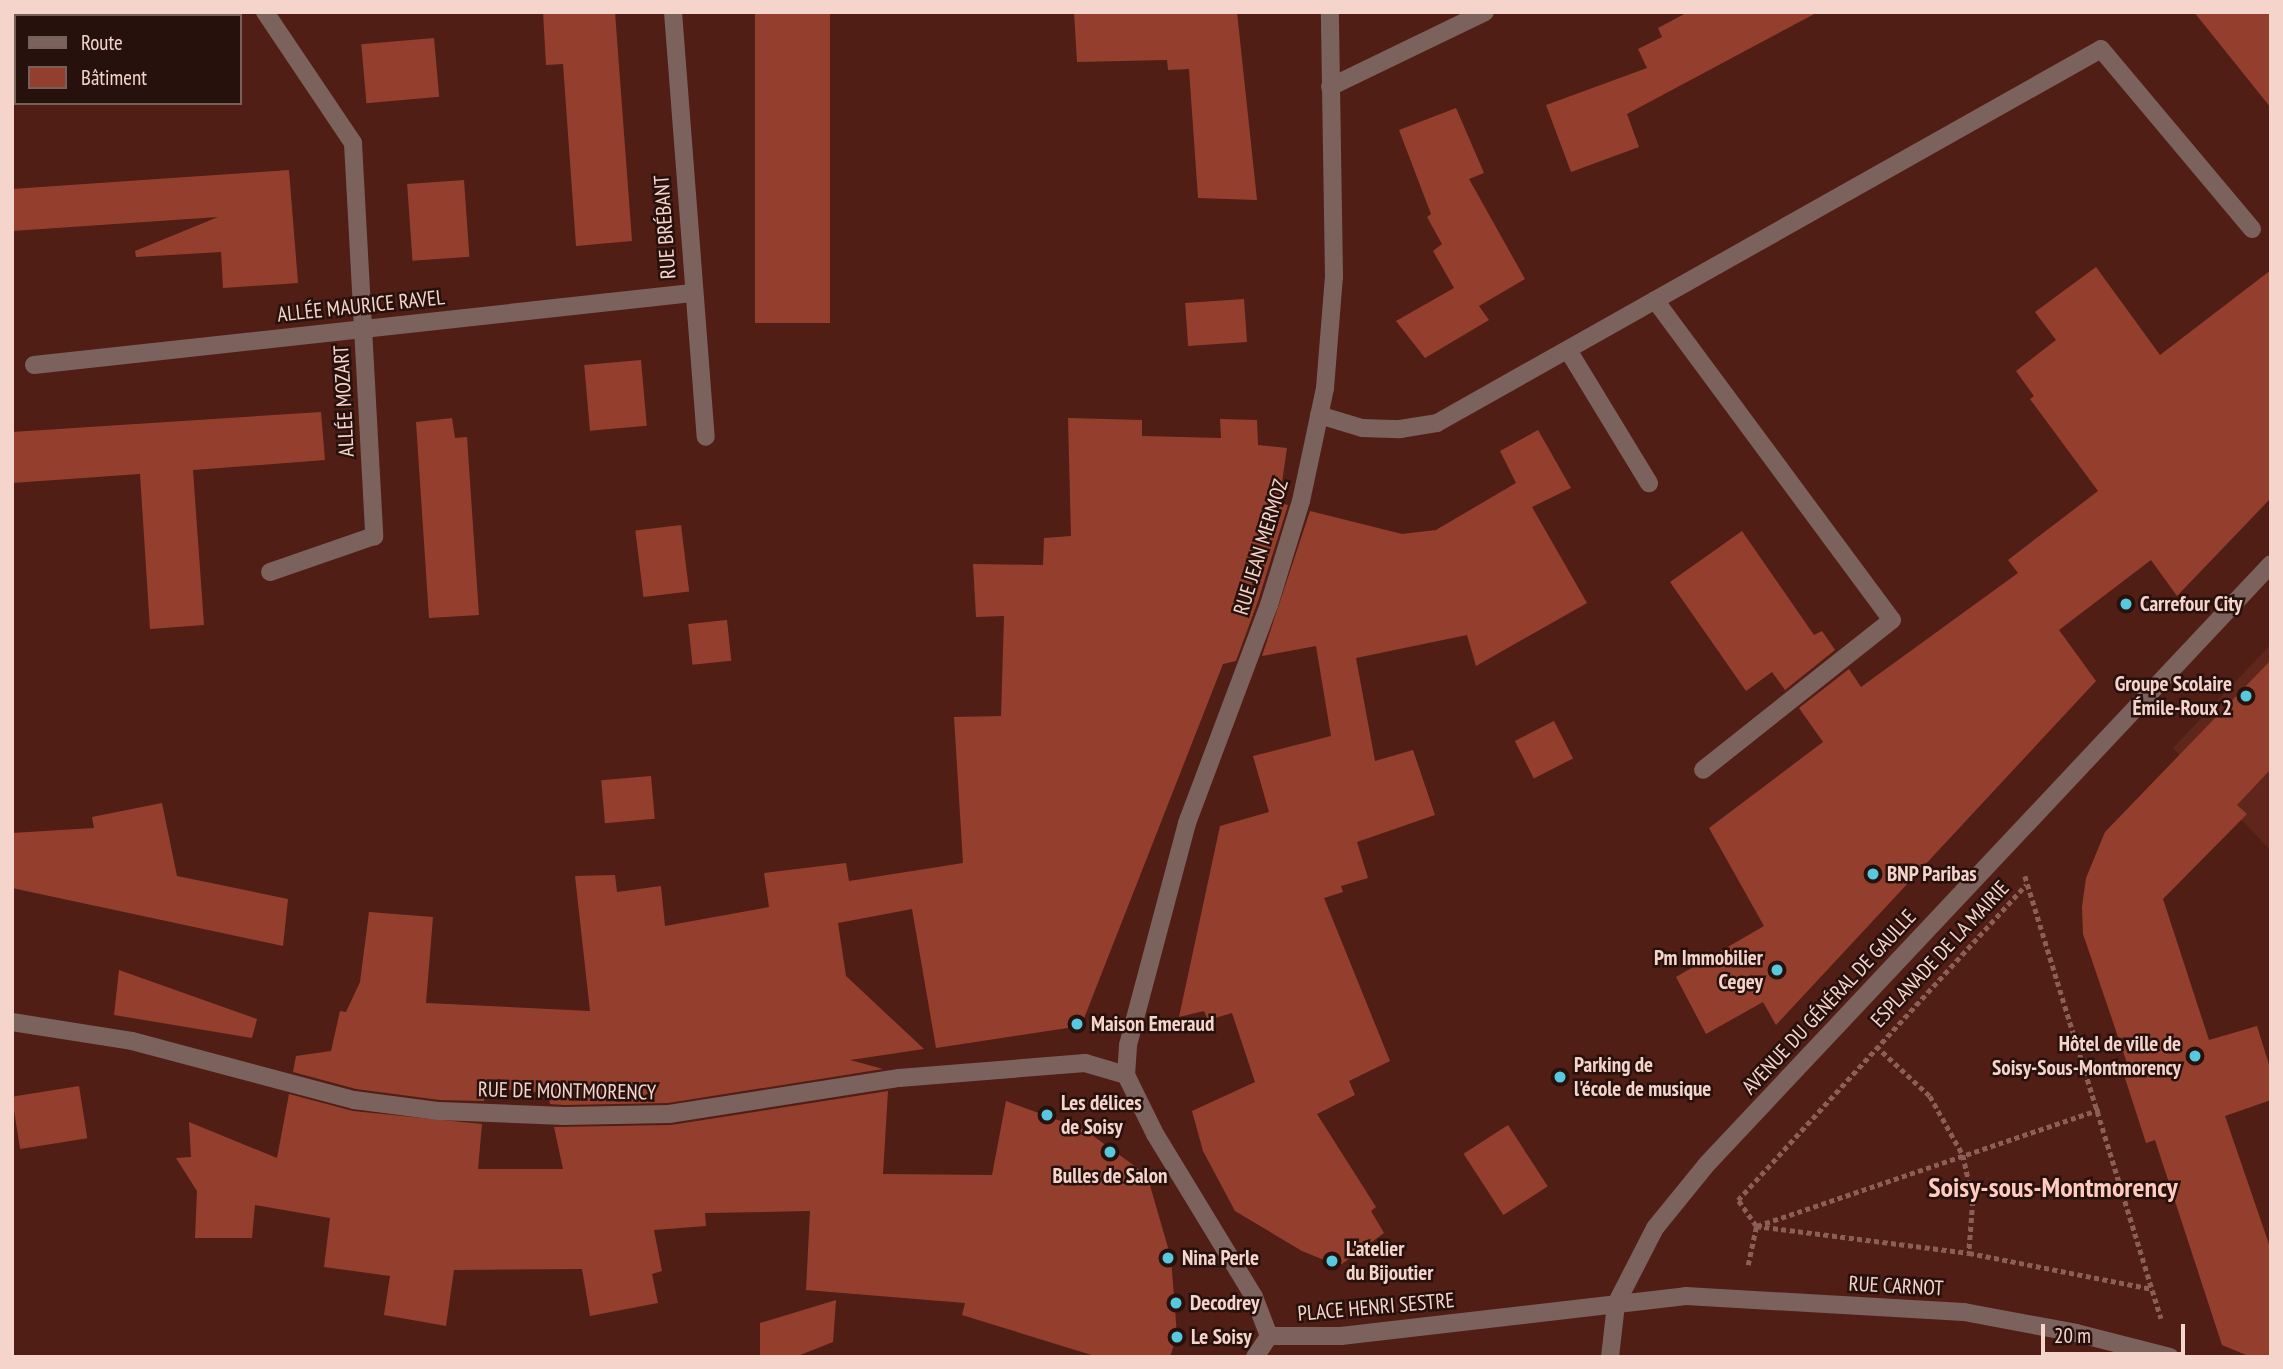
<!DOCTYPE html>
<html>
<head>
<meta charset="utf-8">
<style>
	body { margin:0 }
	#map { position:relative; width:2283px; height:1369px; overflow:hidden; background:#511e15; font-family:"PT Sans Narrow",sans-serif }
	div>[style] { position:absolute }
	.built>* { inset:0; background:#5f261b }
	.building>* { inset:0; background:#943f2e; transform-origin:0 0 }
	.path>* { height:4.5px; margin-top:-2.25px; transform-origin:0; background:repeating-linear-gradient(90deg,#8b5f56 0 5px,transparent 0 8.5px) }
	.service>* { height:18px; margin:-9px; padding:0 9px; transform-origin:9px; border-radius:9px; background:#7c625c }
	.minor>* { height:18px; margin:-9px; padding:0 9px; transform-origin:9px; border-radius:9px; background:#7c625c }
	.tertiary>* { height:18px; margin:-9px; padding:0 9px; transform-origin:9px; border-radius:9px; background:#7c625c }
	.dots>* { width:19px; height:19px; translate:-50% -50%; box-sizing:border-box; border:4px solid #27110c; border-radius:50% }
	span { translate:-50% -50%; white-space:nowrap; text-align:center; line-height:1.15; -webkit-text-stroke:5px #27110c; paint-order:stroke }
	.street-label { font-size:21px; color:#f5d4cc }
	.poi-label { font-size:21px; color:#f5d4cc; font-weight:700 }
	.left { translate:0 -50%; text-align:left }
	.right { translate:-100% -50%; text-align:right }
	.district-label { font-size:28px; color:#ffcabf; font-weight:700 }
	.frame { position:absolute; inset:0; border:14px solid #f5d4cc; pointer-events:none }
	.legend { position:absolute; left:14px; top:14px; width:228px; height:91px; box-sizing:border-box; background:#27110c; border:2px solid #795f59; margin:0; padding:9px 12px; list-style:none; font-size:21px; color:#f5d4cc }
	.legend li { display:flex; align-items:center; gap:14px; height:35px }
	.legend b { width:35px; border:2px solid #795f59 }
	.scale { position:absolute; left:2041px; top:1324px; width:144px; height:32px; box-sizing:border-box; border:4px solid #f5d4cc; border-top:0; padding-left:9px; font-size:21px; line-height:24px; white-space:nowrap; color:#f5d4cc; -webkit-text-stroke:5px #27110c; paint-order:stroke }
</style>
</head>
<body>
<div id="map">
	<div class="built">
		<div style="clip-path:polygon(2271px 644px,2271px 851px,2173px 748px)"></div>
	</div>
	<div class="building">
		<div style="clip-path:polygon(543px 12px,615px 12px,632px 241px,576px 246px,563px 64px,546px 65px)"></div>
		<div style="left:755px;top:12px;width:75px;height:311px"></div>
		<div style="clip-path:polygon(1074px 12px,1237px 12px,1257px 200px,1198px 198px,1189px 69px,1168px 70px,1167px 60px,1077px 62px)"></div>
		<div style="clip-path:polygon(1688px 12px,1818px 12px,1627px 114px,1639px 147px,1571px 172px,1546px 105px,1647px 68px,1638px 49px,1662px 37px,1658px 28px)"></div>
		<div style="clip-path:polygon(2194px 12px,2271px 12px,2271px 108px)"></div>
		<div style="left:434px;top:38px;width:59px;height:73px;rotate:85deg"></div>
		<div style="clip-path:polygon(1456px 108px,1484px 173px,1469px 179px,1525px 279px,1479px 306px,1489px 320px,1425px 358px,1396px 321px,1454px 288px,1433px 251px,1442px 244px,1427px 217px,1431px 214px,1399px 130px)"></div>
		<div style="clip-path:polygon(289px 170px,298px 283px,223px 288px,221px 252px,136px 257px,135px 251px,218px 217px,12px 231px,12px 189px)"></div>
		<div style="left:464px;top:180px;width:77px;height:57px;rotate:86deg"></div>
		<div style="clip-path:polygon(2096px 267px,2160px 355px,2271px 270px,2271px 498px,2177px 596px,2151px 560px,2059px 630px,2096px 681px,1776px 1025px,1763px 1002px,1706px 1034px,1676px 977px,1764px 926px,1709px 828px,1823px 742px,1799px 708px,1849px 669px,1861px 687px,2018px 573px,2008px 560px,2098px 491px,2030px 399px,2034px 396px,2016px 371px,2056px 340px,2035px 312px)"></div>
		<div style="left:1244px;top:299px;width:43px;height:59px;rotate:86deg"></div>
		<div style="left:641px;top:360px;width:66px;height:57px;rotate:85deg"></div>
		<div style="clip-path:polygon(321px 412px,325px 460px,193px 470px,204px 625px,150px 629px,140px 474px,12px 483px,12px 432px)"></div>
		<div style="clip-path:polygon(452px 418px,455px 438px,467px 437px,479px 615px,429px 618px,416px 422px)"></div>
		<div style="clip-path:polygon(1068px 418px,1142px 420px,1142px 436px,1221px 438px,1220px 419px,1257px 420px,1258px 445px,1287px 448px,1279px 503px,1288px 505px,1258px 601px,1236px 661px,1223px 664px,1081px 1026px,936px 1048px,912px 909px,838px 923px,846px 976px,924px 1049px,850px 1060px,883px 1069px,668px 1103px,564px 1105px,550px 1104px,548px 1093px,485px 1088px,484px 1101px,440px 1100px,356px 1089px,293px 1072px,296px 1056px,331px 1051px,340px 1011px,346px 1012px,360px 982px,369px 912px,433px 917px,426px 1003px,590px 1011px,575px 876px,615px 875px,617px 892px,661px 886px,665px 926px,769px 907px,764px 873px,846px 863px,849px 881px,963px 863px,954px 717px,1001px 716px,1004px 616px,976px 617px,973px 564px,1043px 565px,1044px 538px,1071px 536px)"></div>
		<div style="clip-path:polygon(1538px 430px,1571px 488px,1532px 507px,1587px 603px,1476px 666px,1467px 635px,1356px 658px,1375px 761px,1413px 750px,1435px 815px,1357px 842px,1368px 878px,1341px 886px,1343px 892px,1324px 898px,1390px 1061px,1349px 1081px,1355px 1095px,1317px 1114px,1376px 1207px,1371px 1211px,1384px 1233px,1339px 1266px,1302px 1251px,1235px 1211px,1203px 1151px,1192px 1111px,1255px 1082px,1232px 1013px,1208px 1020px,1204px 1011px,1179px 1017px,1220px 826px,1269px 812px,1253px 756px,1331px 736px,1316px 646px,1262px 656px,1310px 511px,1402px 534px,1436px 530px,1516px 483px,1500px 451px)"></div>
		<div style="left:681px;top:525px;width:67px;height:46px;rotate:83deg"></div>
		<div style="clip-path:polygon(1742px 531px,1814px 635px,1822px 631px,1835px 650px,1785px 690px,1772px 672px,1746px 691px,1670px 582px)"></div>
		<div style="left:727px;top:620px;width:41px;height:39px;rotate:84deg"></div>
		<div style="clip-path:polygon(2271px 660px,2271px 769px,2237px 805px,2247px 814px,2163px 899px,2209px 1040px,2257px 1026px,2271px 1071px,2271px 1100px,2225px 1116px,2271px 1250px,2271px 1357px,2251px 1357px,2222px 1345px,2155px 1140px,2146px 1143px,2124px 1075px,2130px 1072px,2083px 934px,2082px 907px,2086px 878px,2105px 832px)"></div>
		<div style="left:1554px;top:721px;width:42px;height:44px;rotate:63deg"></div>
		<div style="left:651px;top:776px;width:43px;height:50px;rotate:85deg"></div>
		<div style="clip-path:polygon(162px 803px,177px 876px,288px 899px,283px 946px,12px 888px,12px 833px,94px 828px,92px 817px)"></div>
		<div style="clip-path:polygon(119px 970px,257px 1019px,252px 1038px,114px 1015px)"></div>
		<div style="left:79px;top:1086px;width:53px;height:68px;rotate:81deg"></div>
		<div style="clip-path:polygon(888px 1091px,883px 1174px,992px 1175px,1006px 1101px,1085px 1130px,1147px 1175px,1171px 1258px,1177px 1335px,1170px 1357px,1098px 1357px,962px 1315px,965px 1303px,806px 1290px,810px 1211px,705px 1213px,706px 1226px,654px 1230px,662px 1271px,652px 1274px,658px 1303px,590px 1316px,582px 1269px,454px 1270px,446px 1326px,384px 1315px,390px 1276px,324px 1267px,330px 1218px,255px 1205px,252px 1238px,195px 1238px,197px 1191px,176px 1158px,191px 1157px,189px 1122px,277px 1158px,289px 1094px,353px 1111px,482px 1124px,478px 1169px,563px 1169px,554px 1127px,671px 1125px)"></div>
		<div style="left:1508px;top:1125px;width:73px;height:53px;rotate:57deg"></div>
		<div style="clip-path:polygon(836px 1300px,833px 1342px,795px 1357px,760px 1357px,760px 1323px)"></div>
	</div>
	<div class="path">
		<div style="left:2025px;top:876px;width:463px;rotate:72.9deg"></div>
		<div style="left:1876px;top:1046px;width:74px;rotate:42.8deg"></div>
		<div style="left:1930px;top:1096px;width:68px;rotate:60.8deg"></div>
		<div style="left:1963px;top:1155px;width:47px;rotate:77.7deg"></div>
		<div style="left:1973px;top:1201px;width:52px;rotate:94.4deg"></div>
		<div style="left:1756px;top:1226px;width:215px;rotate:7.2deg"></div>
		<div style="left:1969px;top:1253px;width:187px;rotate:11.1deg"></div>
		<div style="left:1757px;top:1226px;width:362px;rotate:-18.8deg"></div>
		<div style="left:1748px;top:1265px;width:40px;rotate:-78deg"></div>
		<div style="left:1756px;top:1226px;width:32px;rotate:-125deg"></div>
		<div style="left:1738px;top:1200px;width:427px;rotate:-47.6deg"></div>
	</div>
	<div class="service">
		<div style="left:1655px;top:300px;width:398px;rotate:53.5deg"></div>
		<div style="left:1892px;top:620px;width:241px;rotate:141.6deg"></div>
		<div style="left:1568px;top:350px;width:156px;rotate:58.7deg"></div>
		<div style="left:1319px;top:415px;width:45px;rotate:16.8deg"></div>
		<div style="left:1362px;top:428px;width:38px;rotate:2deg"></div>
		<div style="left:1400px;top:429px;width:37px;rotate:-9deg"></div>
		<div style="left:1437px;top:423px;width:762px;rotate:-29.39deg"></div>
		<div style="left:2101px;top:49px;width:235px;rotate:50deg"></div>
	</div>
	<div class="minor">
		<div style="left:265px;top:12px;width:158px;rotate:56.1deg"></div>
		<div style="left:353px;top:143px;width:394px;rotate:86.9deg"></div>
		<div style="left:374px;top:536px;width:110px;rotate:160.9deg"></div>
		<div style="left:673px;top:12px;width:426px;rotate:85.6deg"></div>
		<div style="left:1330px;top:87px;width:172px;rotate:-25.8deg"></div>
		<div style="left:34px;top:365px;width:662px;rotate:-6.24deg"></div>
		<div style="left:1126px;top:1075px;width:30px;rotate:-86deg"></div>
		<div style="left:1128px;top:1045px;width:230px;rotate:-75.1deg"></div>
		<div style="left:1187px;top:823px;width:233px;rotate:-69.4deg"></div>
		<div style="left:1269px;top:605px;width:109px;rotate:-72.9deg"></div>
		<div style="left:1301px;top:501px;width:116px;rotate:-78deg"></div>
		<div style="left:1325px;top:388px;width:111px;rotate:-85.4deg"></div>
		<div style="left:1334px;top:277px;width:265px;rotate:-90.9deg"></div>
		<div style="left:1616px;top:1304px;width:85px;rotate:-62.8deg"></div>
		<div style="left:1655px;top:1228px;width:82px;rotate:-50.9deg"></div>
		<div style="left:1707px;top:1164px;width:823px;rotate:-46.77deg"></div>
	</div>
	<div class="tertiary">
		<div style="left:12px;top:1022px;width:121px;rotate:9deg"></div>
		<div style="left:132px;top:1041px;width:230px;rotate:14.9deg"></div>
		<div style="left:354px;top:1100px;width:86px;rotate:7.4deg"></div>
		<div style="left:439px;top:1111px;width:125px;rotate:2.3deg"></div>
		<div style="left:564px;top:1116px;width:105px;rotate:-1.1deg"></div>
		<div style="left:669px;top:1114px;width:233px;rotate:-8.9deg"></div>
		<div style="left:899px;top:1078px;width:187px;rotate:-4.6deg"></div>
		<div style="left:1085px;top:1063px;width:43px;rotate:16.3deg"></div>
		<div style="left:1126px;top:1075px;width:66px;rotate:63.8deg"></div>
		<div style="left:1155px;top:1134px;width:191px;rotate:58.7deg"></div>
		<div style="left:1254px;top:1297px;width:42px;rotate:69deg"></div>
		<div style="left:1269px;top:1336px;width:72px"></div>
		<div style="left:1341px;top:1336px;width:347px;rotate:-6.6deg"></div>
		<div style="left:1686px;top:1296px;width:278px;rotate:3.3deg"></div>
		<div style="left:1964px;top:1312px;width:114px;rotate:10.6deg"></div>
		<div style="left:2076px;top:1333px;width:97px;rotate:14.3deg"></div>
		<div style="left:1255px;top:1357px;width:25px;rotate:-56deg"></div>
		<div style="left:1610px;top:1357px;width:53px;rotate:-83.5deg"></div>
	</div>
	<div class="dots">
		<div style="left:2126px;top:604px;background:#56c9e0"></div>
		<div style="left:2246px;top:696px;background:#56c9e0"></div>
		<div style="left:1873px;top:874px;background:#56c9e0"></div>
		<div style="left:1777px;top:970px;background:#56c9e0"></div>
		<div style="left:1077px;top:1024px;background:#56c9e0"></div>
		<div style="left:2195px;top:1056px;background:#56c9e0"></div>
		<div style="left:1560px;top:1077px;background:#56c9e0"></div>
		<div style="left:1047px;top:1115px;background:#56c9e0"></div>
		<div style="left:1110px;top:1152px;background:#56c9e0"></div>
		<div style="left:1168px;top:1258px;background:#56c9e0"></div>
		<div style="left:1332px;top:1261px;background:#56c9e0"></div>
		<div style="left:1176px;top:1303px;background:#56c9e0"></div>
		<div style="left:1177px;top:1337px;background:#56c9e0"></div>
	</div>
	<div class="street-label">
		<span style="left:665px;top:227px;rotate:-94deg">RUE BRÉBANT</span>
		<span style="left:361px;top:306px;rotate:-6deg">ALLÉE MAURICE RAVEL</span>
		<span style="left:344px;top:401px;rotate:-93deg">ALLÉE MOZART</span>
		<span style="left:1261px;top:547px;rotate:-73deg">RUE JEAN MERMOZ</span>
		<span style="left:1940px;top:954px;rotate:-47deg">ESPLANADE DE LA MAIRIE</span>
		<span style="left:1829px;top:1002px;rotate:-47deg">AVENUE DU GÉNÉRAL DE GAULLE</span>
		<span style="left:567px;top:1091px;rotate:1deg">RUE DE MONTMORENCY</span>
		<span style="left:1896px;top:1286px;rotate:3deg">RUE CARNOT</span>
		<span style="left:1376px;top:1307px;rotate:-5deg">PLACE HENRI SESTRE</span>
	</div>
	<div class="poi-label">
		<span class="left" style="left:2140px;top:604px">Carrefour City</span>
		<span class="right" style="left:2232px;top:696px">Groupe Scolaire<br>Émile-Roux 2</span>
		<span class="left" style="left:1887px;top:874px">BNP Paribas</span>
		<span class="right" style="left:1763px;top:970px">Pm Immobilier<br>Cegey</span>
		<span class="left" style="left:1091px;top:1024px">Maison Emeraud</span>
		<span class="right" style="left:2181px;top:1056px">Hôtel de ville de<br>Soisy-Sous-Montmorency</span>
		<span class="left" style="left:1574px;top:1077px">Parking de<br>l'école de musique</span>
		<span class="left" style="left:1061px;top:1115px">Les délices<br>de Soisy</span>
		<span style="left:1110px;top:1176px">Bulles de Salon</span>
		<span class="left" style="left:1346px;top:1261px">L'atelier<br>du Bijoutier</span>
		<span class="left" style="left:1182px;top:1258px">Nina Perle</span>
		<span class="left" style="left:1190px;top:1303px">Decodrey</span>
		<span class="left" style="left:1191px;top:1337px">Le Soisy</span>
	</div>
	<div class="district-label">
		<span style="left:2053px;top:1187px">Soisy-sous-Montmorency</span>
	</div>
	<div class="frame"></div>
	<ul class="legend">
	<li><b style="height:9px;background:#7c625c"></b>Route</li>
	<li><b style="height:19px;background:#943f2e"></b>Bâtiment</li>
	</ul>
	<div class="scale">20 m</div>
</div>
</body>
</html>
